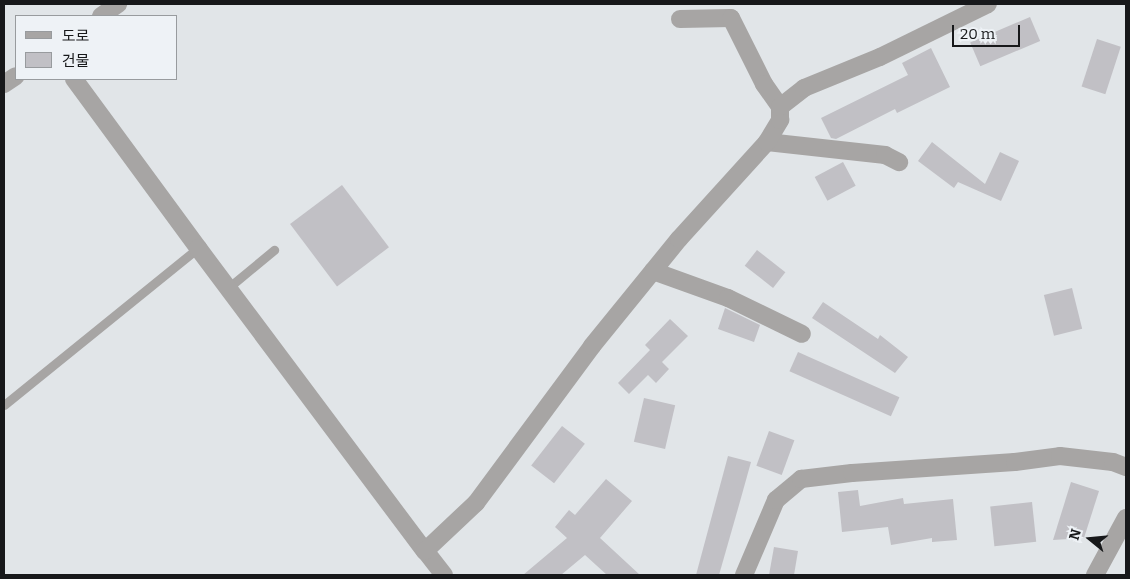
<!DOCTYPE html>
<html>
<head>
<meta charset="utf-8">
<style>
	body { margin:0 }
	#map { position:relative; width:1130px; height:579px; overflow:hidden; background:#e1e5e8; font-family:Bitter,"Noto Sans KR",serif }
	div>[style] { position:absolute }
	.building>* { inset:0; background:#c1c0c5; transform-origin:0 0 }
	.lane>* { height:9px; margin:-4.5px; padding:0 4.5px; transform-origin:4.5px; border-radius:4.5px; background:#a7a5a4 }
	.street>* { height:18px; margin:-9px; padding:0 9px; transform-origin:9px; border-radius:9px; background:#a7a5a4 }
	span { translate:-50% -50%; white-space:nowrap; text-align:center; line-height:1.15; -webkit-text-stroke:4.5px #eef2f6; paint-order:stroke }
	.frame { position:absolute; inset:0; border:5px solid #17181a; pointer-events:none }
	.legend { position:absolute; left:15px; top:15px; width:162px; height:65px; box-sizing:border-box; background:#eef2f6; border:1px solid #989b9e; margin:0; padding:6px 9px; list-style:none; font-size:15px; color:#17181a }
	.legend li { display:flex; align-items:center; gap:10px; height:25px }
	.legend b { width:25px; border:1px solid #989b9e }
	.north { position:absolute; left:1065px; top:514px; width:50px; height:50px; -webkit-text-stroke:4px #eef2f6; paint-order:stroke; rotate:287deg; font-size:14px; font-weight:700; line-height:20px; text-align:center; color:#17181a }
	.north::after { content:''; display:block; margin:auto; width:18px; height:22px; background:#17181a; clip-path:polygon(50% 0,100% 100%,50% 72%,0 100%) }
	.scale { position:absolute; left:952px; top:25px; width:68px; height:22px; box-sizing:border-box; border:2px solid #17181a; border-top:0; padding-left:6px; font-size:15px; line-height:18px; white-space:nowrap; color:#17181a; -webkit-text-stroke:4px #eef2f6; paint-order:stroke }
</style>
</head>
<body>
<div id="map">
	<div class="building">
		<div style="left:1030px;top:17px;width:26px;height:65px;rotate:67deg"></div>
		<div style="left:1097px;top:39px;width:25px;height:50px;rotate:18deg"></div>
		<div style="clip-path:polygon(931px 48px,950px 87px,897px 113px,895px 109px,836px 139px,831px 138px,821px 118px,908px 75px,902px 63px)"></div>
		<div style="clip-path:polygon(932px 142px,985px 184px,1000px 152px,1019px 161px,1001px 201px,958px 182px,954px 188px,918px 161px)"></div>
		<div style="left:843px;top:162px;width:27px;height:32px;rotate:62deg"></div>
		<div style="left:342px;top:185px;width:78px;height:65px;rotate:53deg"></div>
		<div style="left:757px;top:250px;width:36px;height:20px;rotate:38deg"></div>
		<div style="left:1072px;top:288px;width:42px;height:29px;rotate:76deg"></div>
		<div style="clip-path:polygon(823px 302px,878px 339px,880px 335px,908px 357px,895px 373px,812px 318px)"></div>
		<div style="clip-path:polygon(725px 308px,760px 325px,754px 342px,718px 329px)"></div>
		<div style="clip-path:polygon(670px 319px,688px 336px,662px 362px,669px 369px,656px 383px,648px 375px,629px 394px,618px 383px,650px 350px,645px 345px)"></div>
		<div style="left:798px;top:352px;width:111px;height:21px;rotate:24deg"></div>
		<div style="left:644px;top:398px;width:32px;height:45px;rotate:13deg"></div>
		<div style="left:562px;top:426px;width:29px;height:50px;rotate:38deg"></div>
		<div style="left:769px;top:431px;width:27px;height:37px;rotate:20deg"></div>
		<div style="clip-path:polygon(728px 456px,751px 462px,739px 505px,719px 575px,696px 575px)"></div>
		<div style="clip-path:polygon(606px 479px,632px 501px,600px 538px,640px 575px,607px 575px,585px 555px,561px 575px,523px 575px,567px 538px,555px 527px,569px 510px,575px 515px)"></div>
		<div style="clip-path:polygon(1071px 482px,1099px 491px,1084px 538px,1053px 540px)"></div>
		<div style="clip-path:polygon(858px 490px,860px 506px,903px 498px,904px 504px,953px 499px,957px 540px,932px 542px,932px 538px,891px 545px,888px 527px,842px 532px,838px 492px)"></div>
		<div style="left:1032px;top:502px;width:40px;height:42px;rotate:84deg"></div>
		<div style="clip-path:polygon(774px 547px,798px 551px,794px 575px,769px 575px)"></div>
	</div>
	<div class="lane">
		<div style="left:228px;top:288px;width:60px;rotate:-39.6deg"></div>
		<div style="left:4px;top:405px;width:250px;rotate:-39deg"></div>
	</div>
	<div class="street">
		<div style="left:101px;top:16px;width:21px;rotate:-35deg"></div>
		<div style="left:680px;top:19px;width:51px;rotate:-1.1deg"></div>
		<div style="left:731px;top:18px;width:74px;rotate:63.4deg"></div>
		<div style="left:764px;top:84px;width:28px;rotate:55deg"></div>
		<div style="left:74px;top:79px;width:210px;rotate:53.7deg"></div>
		<div style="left:198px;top:248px;width:379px;rotate:53.2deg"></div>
		<div style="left:4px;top:84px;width:14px;rotate:-34deg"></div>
		<div style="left:767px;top:142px;width:119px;rotate:6.3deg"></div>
		<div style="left:885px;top:155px;width:16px;rotate:27deg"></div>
		<div style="left:653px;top:271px;width:80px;rotate:19.8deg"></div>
		<div style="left:728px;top:298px;width:82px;rotate:25.9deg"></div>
		<div style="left:444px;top:575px;width:31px;rotate:-128deg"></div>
		<div style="left:425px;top:551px;width:70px;rotate:-43.3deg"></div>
		<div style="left:476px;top:503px;width:195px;rotate:-53.5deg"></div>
		<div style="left:592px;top:346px;width:138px;rotate:-50.9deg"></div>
		<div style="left:679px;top:239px;width:131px;rotate:-47.8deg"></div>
		<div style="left:767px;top:142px;width:26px;rotate:-59deg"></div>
		<div style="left:780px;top:120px;width:13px;rotate:-90deg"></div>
		<div style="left:780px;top:107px;width:31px;rotate:-38deg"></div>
		<div style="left:804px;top:88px;width:82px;rotate:-22.2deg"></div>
		<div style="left:880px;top:57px;width:120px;rotate:-26.1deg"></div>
		<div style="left:744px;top:575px;width:82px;rotate:-66.9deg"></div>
		<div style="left:776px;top:500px;width:33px;rotate:-40deg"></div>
		<div style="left:801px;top:479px;width:51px;rotate:-6.7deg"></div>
		<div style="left:852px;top:473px;width:163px;rotate:-3.9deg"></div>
		<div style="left:1015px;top:462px;width:45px;rotate:-7.6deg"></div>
		<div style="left:1060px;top:456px;width:53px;rotate:6.5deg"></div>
		<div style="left:1113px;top:462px;width:14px;rotate:21deg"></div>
		<div style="left:1095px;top:575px;width:65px;rotate:-61.5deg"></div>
	</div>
	<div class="frame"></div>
	<ul class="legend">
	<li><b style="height:6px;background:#a7a5a4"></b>도로</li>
	<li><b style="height:14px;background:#c1c0c5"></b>건물</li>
	</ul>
	<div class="north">N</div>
	<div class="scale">20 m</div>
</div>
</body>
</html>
